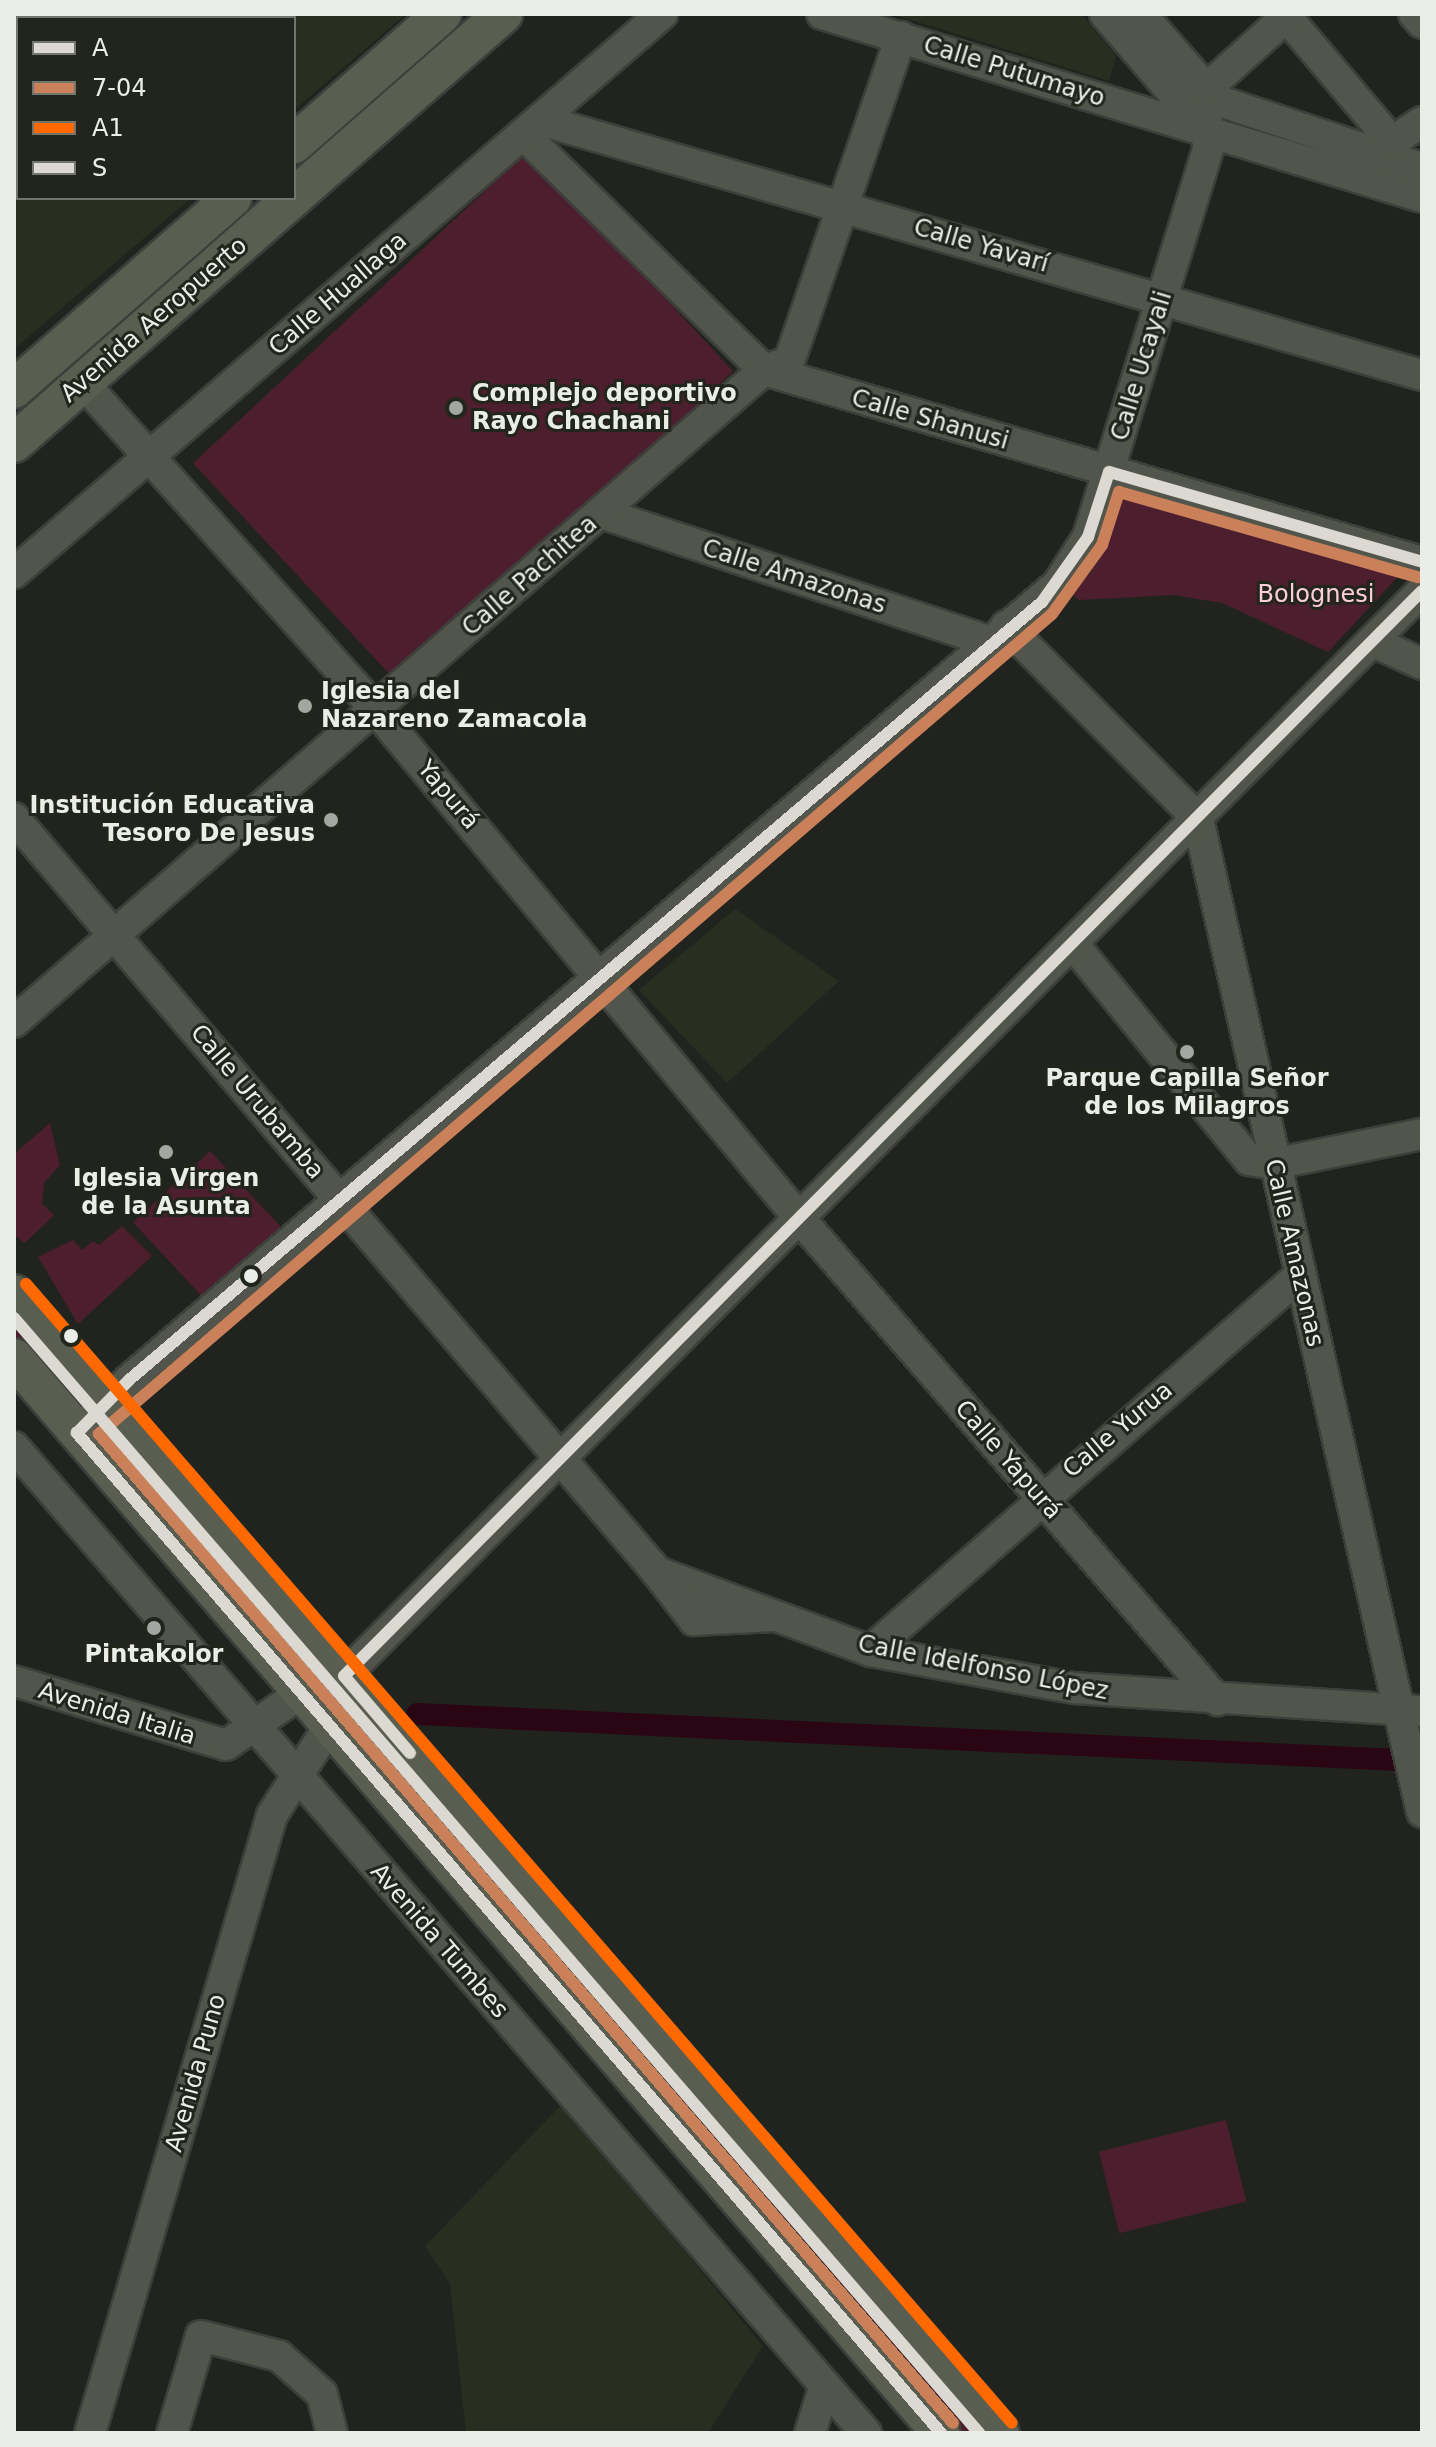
<!DOCTYPE html>
<html>
<head>
<meta charset="utf-8">
<style>
	body { margin:0 }
	#map { position:relative; width:1436px; height:2447px; overflow:hidden; background:#21231e; font-family:"DejaVu Sans",sans-serif }
	div>[style] { position:absolute }
	.built>* { inset:0; background:#2a2e21 }
	.green>* { inset:0; background:#4d1f2e; transform-origin:0 0 }
	.canal>* { height:22px; margin:-11px; padding:0 11px; transform-origin:11px; border-radius:11px; background:#2a0614 }
	.roads { filter:drop-shadow(2px 0 #3d3f3b) drop-shadow(-2px 0 #3d3f3b) drop-shadow(0 2px #3d3f3b) drop-shadow(0 -2px #3d3f3b) }
	.minor>* { height:30px; margin:-15px; padding:0 15px; transform-origin:15px; border-radius:15px; background:#51554b }
	.major>* { height:38px; margin:-19px; padding:0 19px; transform-origin:19px; border-radius:19px; background:#5a5e51 }
	.bus-1>* { height:12px; margin:-6px; padding:0 6px; transform-origin:6px; border-radius:6px; background:#dbd9d1 }
	.bus-2>* { height:12px; margin:-6px; padding:0 6px; transform-origin:6px; border-radius:6px; background:#ca8059 }
	.bus-3>* { height:12px; margin:-6px; padding:0 6px; transform-origin:6px; border-radius:6px; background:#ff6900 }
	.bus-4>* { height:12px; margin:-6px; padding:0 6px; transform-origin:6px; border-radius:6px; background:#dbd9d1 }
	.dots>* { width:22px; height:22px; translate:-50% -50%; box-sizing:border-box; border:4px solid #22251c; border-radius:50% }
	span { translate:-50% -50%; white-space:nowrap; text-align:center; line-height:1.15; -webkit-text-stroke:6px #22251c; paint-order:stroke }
	.street-label { font-size:24px; color:#ebeee8 }
	.poi-label { font-size:24px; color:#ebeee8; font-weight:700 }
	.left { translate:0 -50%; text-align:left }
	.right { translate:-100% -50%; text-align:right }
	.park-label { font-size:24px; color:#fecdda }
	.frame { position:absolute; inset:0; border:16px solid #ebeee8; pointer-events:none }
	.legend { position:absolute; left:16px; top:16px; width:280px; height:184px; box-sizing:border-box; background:#22251c; border:2px solid #72756e; margin:0; padding:10px 14px; list-style:none; font-size:24px; color:#ebeee8 }
	.legend li { display:flex; align-items:center; gap:16px; height:40px }
	.legend b { width:40px; border:2px solid #72756e }
</style>
</head>
<body>
<div id="map">
	<div class="built">
		<div style="clip-path:polygon(14px 14px,406px 14px,294px 110px,294px 18px,18px 18px,18px 198px,191px 198px,14px 349px)"></div>
		<div style="clip-path:polygon(892px 14px,1081px 14px,1116px 56px,1109px 81px)"></div>
		<div style="clip-path:polygon(735px 909px,839px 981px,727px 1083px,639px 990px)"></div>
		<div style="clip-path:polygon(562px 2104px,763px 2346px,708px 2433px,466px 2433px,450px 2284px,425px 2246px)"></div>
	</div>
	<div class="green">
		<div style="left:528px;top:151px;width:301px;height:458px;rotate:47deg"></div>
		<div style="clip-path:polygon(1122px 494px,1403px 571px,1328px 652px,1222px 603px,1174px 595px,1079px 600px,1071px 593px,1091px 572px)"></div>
		<div style="clip-path:polygon(50px 1123px,60px 1165px,44px 1183px,42px 1204px,54px 1215px,25px 1243px,14px 1235px,14px 1154px)"></div>
		<div style="left:210px;top:1151px;width:105px;height:105px;rotate:47deg"></div>
		<div style="clip-path:polygon(122px 1226px,152px 1256px,78px 1324px,38px 1257px,73px 1240px,82px 1250px,93px 1241px,99px 1245px)"></div>
		<div style="clip-path:polygon(14px 1309px,79px 1385px,61px 1400px,14px 1344px)"></div>
		<div style="left:115px;top:1433px;width:282px;height:19px;rotate:49deg"></div>
		<div style="left:371px;top:1725px;width:937px;height:20px;rotate:49deg"></div>
		<div style="left:1226px;top:2120px;width:84px;height:131px;rotate:76deg"></div>
	</div>
	<div class="canal">
		<div style="left:417px;top:1714px;width:1006px;rotate:2.68deg"></div>
	</div>
	<div class="roads">
		<div class="minor">
			<div style="left:822px;top:14px;width:627px;rotate:16.96deg"></div>
			<div style="left:1105px;top:14px;width:155px;rotate:49.2deg"></div>
			<div style="left:1141px;top:14px;width:114px;rotate:48.9deg"></div>
			<div style="left:1216px;top:100px;width:217px;rotate:18.3deg"></div>
			<div style="left:1284px;top:14px;width:167px;rotate:49.8deg"></div>
			<div style="left:1414px;top:14px;width:12px;rotate:48deg"></div>
			<div style="left:540px;top:120px;width:918px;rotate:16.13deg"></div>
			<div style="left:523px;top:134px;width:337px;rotate:44.4deg"></div>
			<div style="left:764px;top:370px;width:685px;rotate:16.27deg"></div>
			<div style="left:1387px;top:157px;width:16px;rotate:-72deg"></div>
			<div style="left:1392px;top:142px;width:36px;rotate:-34deg"></div>
			<div style="left:83px;top:383px;width:439px;rotate:48.1deg"></div>
			<div style="left:376px;top:710px;width:662px;rotate:50.21deg"></div>
			<div style="left:800px;top:1219px;width:637px;rotate:49.08deg"></div>
			<div style="left:601px;top:513px;width:407px;rotate:18.3deg"></div>
			<div style="left:14px;top:573px;width:856px;rotate:-40.78deg"></div>
			<div style="left:1006px;top:626px;width:272px;rotate:45.1deg"></div>
			<div style="left:1198px;top:819px;width:1018px;rotate:77.29deg"></div>
			<div style="left:1376px;top:643px;width:51px;rotate:24.5deg"></div>
			<div style="left:14px;top:818px;width:991px;rotate:49.54deg"></div>
			<div style="left:657px;top:1572px;width:227px;rotate:20.3deg"></div>
			<div style="left:870px;top:1651px;width:207px;rotate:10.3deg"></div>
			<div style="left:1074px;top:1688px;width:349px;rotate:3.8deg"></div>
			<div style="left:1073px;top:944px;width:279px;rotate:50.8deg"></div>
			<div style="left:1249px;top:1160px;width:24px;rotate:9deg"></div>
			<div style="left:1273px;top:1164px;width:152px;rotate:-11.4deg"></div>
			<div style="left:14px;top:1022px;width:994px;rotate:-41deg"></div>
			<div style="left:764px;top:370px;width:26px;rotate:-18deg"></div>
			<div style="left:789px;top:362px;width:344px;rotate:-71deg"></div>
			<div style="left:77px;top:1433px;width:74px;rotate:-45.5deg"></div>
			<div style="left:129px;top:1380px;width:1223px;rotate:-40.59deg"></div>
			<div style="left:1058px;top:584px;width:56px;rotate:-57.4deg"></div>
			<div style="left:1088px;top:537px;width:406px;rotate:-72.8deg"></div>
			<div style="left:1208px;top:149px;width:59px;rotate:-92.9deg"></div>
			<div style="left:1205px;top:90px;width:109px;rotate:-42deg"></div>
			<div style="left:14px;top:1447px;width:1303px;rotate:49.17deg"></div>
			<div style="left:657px;top:1572px;width:61px;rotate:52.4deg"></div>
			<div style="left:694px;top:1620px;width:80px;rotate:-2.9deg"></div>
			<div style="left:870px;top:1651px;width:568px;rotate:-41.15deg"></div>
			<div style="left:344px;top:1676px;width:1529px;rotate:-45.19deg"></div>
			<div style="left:14px;top:1681px;width:221px;rotate:16.8deg"></div>
			<div style="left:226px;top:1745px;width:91px;rotate:-34.7deg"></div>
			<div style="left:90px;top:2433px;width:644px;rotate:-73.59deg"></div>
			<div style="left:272px;top:1815px;width:107px;rotate:-57.2deg"></div>
			<div style="left:172px;top:2433px;width:101px;rotate:-73.4deg"></div>
			<div style="left:201px;top:2336px;width:81px;rotate:14.4deg"></div>
			<div style="left:279px;top:2356px;width:57px;rotate:41.5deg"></div>
			<div style="left:322px;top:2394px;width:40px;rotate:75.6deg"></div>
			<div style="left:810px;top:2433px;width:50px;rotate:-72.6deg"></div>
		</div>
		<div class="major">
			<div style="left:294px;top:144px;width:197px;rotate:-41.3deg"></div>
			<div style="left:294px;top:197px;width:278px;rotate:-41.2deg"></div>
			<div style="left:14px;top:389px;width:290px;rotate:-41.2deg"></div>
			<div style="left:14px;top:443px;width:371px;rotate:-41.3deg"></div>
			<div style="left:14px;top:1294px;width:1506px;rotate:49.12deg"></div>
			<div style="left:14px;top:1358px;width:1419px;rotate:49.23deg"></div>
		</div>
	</div>
	<div class="bus-1">
		<div style="left:410px;top:1753px;width:101px;rotate:-130.6deg"></div>
		<div style="left:344px;top:1676px;width:1529px;rotate:-45.19deg"></div>
		<div style="left:941px;top:2433px;width:1322px;rotate:-130.83deg"></div>
		<div style="left:77px;top:1433px;width:74px;rotate:-45.5deg"></div>
		<div style="left:129px;top:1380px;width:1200px;rotate:-40.44deg"></div>
		<div style="left:1042px;top:602px;width:80px;rotate:-54.7deg"></div>
		<div style="left:1088px;top:537px;width:68px;rotate:-72.1deg"></div>
		<div style="left:1109px;top:472px;width:326px;rotate:16deg"></div>
	</div>
	<div class="bus-2">
		<div style="left:953px;top:2423px;width:1307px;rotate:-130.81deg"></div>
		<div style="left:99px;top:1434px;width:1257px;rotate:-40.71deg"></div>
		<div style="left:1052px;top:614px;width:85px;rotate:-54.1deg"></div>
		<div style="left:1102px;top:545px;width:56px;rotate:-72.2deg"></div>
		<div style="left:1119px;top:492px;width:311px;rotate:15.9deg"></div>
	</div>
	<div class="bus-3">
		<div style="left:26px;top:1284px;width:1506px;rotate:49.12deg"></div>
	</div>
	<div class="bus-4">
		<div style="left:14px;top:1318px;width:1475px;rotate:49.12deg"></div>
	</div>
	<div class="dots">
		<div style="left:456px;top:408px;background:#a4a7a1"></div>
		<div style="left:305px;top:706px;background:#a4a7a1"></div>
		<div style="left:331px;top:820px;background:#a4a7a1"></div>
		<div style="left:1187px;top:1052px;background:#a4a7a1"></div>
		<div style="left:166px;top:1152px;background:#a4a7a1"></div>
		<div style="left:251px;top:1276px;background:#ebeee8"></div>
		<div style="left:71px;top:1336px;background:#ebeee8"></div>
		<div style="left:154px;top:1628px;background:#a4a7a1"></div>
	</div>
	<div class="street-label">
		<span style="left:1014px;top:72px;rotate:17deg">Calle Putumayo</span>
		<span style="left:981px;top:246px;rotate:16deg">Calle Yavarí</span>
		<span style="left:338px;top:294px;rotate:-41deg">Calle Huallaga</span>
		<span style="left:154px;top:320px;rotate:-41deg">Avenida Aeropuerto</span>
		<span style="left:1142px;top:366px;rotate:-73deg">Calle Ucayali</span>
		<span style="left:930px;top:420px;rotate:16deg">Calle Shanusi</span>
		<span style="left:530px;top:576px;rotate:-41deg">Calle Pachitea</span>
		<span style="left:794px;top:577px;rotate:18deg">Calle Amazonas</span>
		<span style="left:448px;top:795px;rotate:50deg">Yapurá</span>
		<span style="left:257px;top:1102px;rotate:50deg">Calle Urubamba</span>
		<span style="left:1294px;top:1253px;rotate:77deg">Calle Amazonas</span>
		<span style="left:1118px;top:1430px;rotate:-40deg">Calle Yurua</span>
		<span style="left:1008px;top:1460px;rotate:49deg">Calle Yapurá</span>
		<span style="left:983px;top:1668px;rotate:11deg">Calle Idelfonso López</span>
		<span style="left:117px;top:1714px;rotate:17deg">Avenida Italia</span>
		<span style="left:439px;top:1941px;rotate:49deg">Avenida Tumbes</span>
		<span style="left:196px;top:2073px;rotate:-74deg">Avenida Puno</span>
	</div>
	<div class="poi-label">
		<span class="left" style="left:472px;top:408px">Complejo deportivo<br>Rayo Chachani</span>
		<span class="left" style="left:321px;top:706px">Iglesia del<br>Nazareno Zamacola</span>
		<span class="right" style="left:315px;top:820px">Institución Educativa<br>Tesoro De Jesus</span>
		<span style="left:1187px;top:1093px">Parque Capilla Señor<br>de los Milagros</span>
		<span style="left:166px;top:1193px">Iglesia Virgen<br>de la Asunta</span>
		<span style="left:154px;top:1655px">Pintakolor</span>
	</div>
	<div class="park-label">
		<span style="left:1316px;top:595px">Bolognesi</span>
	</div>
	<div class="frame"></div>
	<ul class="legend">
	<li><b style="height:10px;background:#dbd9d1"></b>A</li>
	<li><b style="height:10px;background:#ca8059"></b>7-04</li>
	<li><b style="height:10px;background:#ff6900"></b>A1</li>
	<li><b style="height:10px;background:#dbd9d1"></b>S</li>
	</ul>
</div>
</body>
</html>
